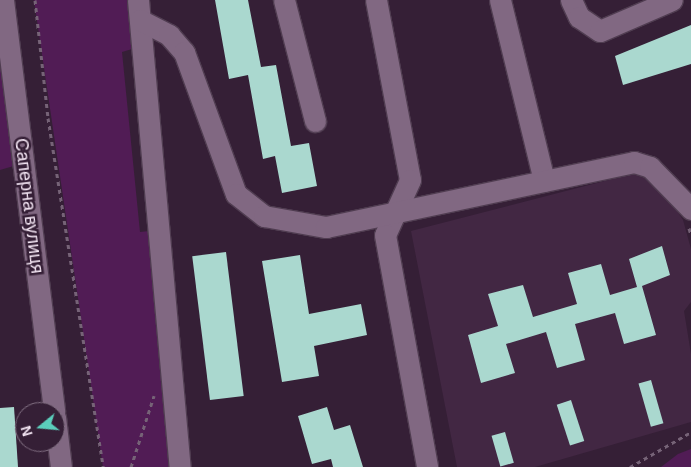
<!DOCTYPE html>
<html>
<head>
<meta charset="utf-8">
<style>
	body { margin:0 }
	#map { position:relative; width:691px; height:467px; overflow:hidden; background:#351f36; font-family:Helvetica,sans-serif }
	div>[style] { position:absolute }
	.built>* { inset:0; background:#422743 }
	.green>* { inset:0; background:#511c55 }
	.building>* { inset:0; background:#aad8cf; transform-origin:0 0 }
	.path>* { height:3px; margin-top:-1.5px; transform-origin:0; background:repeating-linear-gradient(90deg,#766377 0 4px,transparent 0 8px) }
	.roads { filter:drop-shadow(1px 0 #503d51) drop-shadow(-1px 0 #503d51) drop-shadow(0 1px #503d51) drop-shadow(0 -1px #503d51) }
	.minor>* { height:21px; margin:-10.5px; padding:0 10.5px; transform-origin:10.5px; border-radius:10.5px; background:#816882 }
	span { translate:-50% -50%; white-space:nowrap; text-align:center; line-height:1.15; -webkit-text-stroke:5px #351f36; paint-order:stroke }
	.street-label { font-size:18px; color:#f4e6f4 }
	.north { position:absolute; left:15px; top:402px; width:50px; height:50px; box-sizing:border-box; background:#351f36; border:1px solid #816f82; border-radius:50%; rotate:253deg; font-size:14px; font-weight:700; line-height:20px; text-align:center; color:#f4e6f4 }
	.north::after { content:''; display:block; margin:auto; width:18px; height:22px; background:#5bcebc; clip-path:polygon(50% 0,100% 100%,50% 72%,0 100%) }
</style>
</head>
<body>
<div id="map">
	<div class="built">
		<div style="clip-path:polygon(643px 171px,664px 191px,683px 220px,691px 249px,691px 302px,684px 311px,691px 354px,691px 422px,535px 467px,457px 467px,411px 231px)"></div>
	</div>
	<div class="green">
		<div style="clip-path:polygon(34px 0,138px 0,142px 46px,122px 52px,140px 232px,159px 230px,180px 467px,103px 467px)"></div>
		<div style="clip-path:polygon(0 37px,17px 165px,0 170px)"></div>
		<div style="clip-path:polygon(691px 449px,691px 467px,661px 467px,678px 454px)"></div>
	</div>
	<div class="building">
		<div style="clip-path:polygon(215px 0,248px 0,261px 67px,276px 65px,291px 146px,309px 143px,317px 186px,282px 193px,275px 156px,263px 159px,248px 75px,229px 79px)"></div>
		<div style="clip-path:polygon(691px 25px,691px 64px,623px 85px,615px 56px)"></div>
		<div style="clip-path:polygon(662px 246px,670px 275px,642px 286px,656px 335px,624px 344px,615px 313px,575px 324px,585px 360px,557px 368px,546px 332px,506px 344px,515px 373px,481px 383px,468px 335px,498px 326px,488px 294px,523px 285px,533px 317px,577px 304px,568px 273px,601px 264px,610px 295px,637px 287px,629px 259px)"></div>
		<div style="left:226px;top:252px;width:145px;height:34px;rotate:83deg"></div>
		<div style="clip-path:polygon(300px 255px,309px 314px,361px 304px,367px 335px,314px 346px,319px 376px,282px 382px,262px 261px)"></div>
		<div style="left:651px;top:380px;width:45px;height:13px;rotate:74deg"></div>
		<div style="left:571px;top:400px;width:43px;height:15px;rotate:72deg"></div>
		<div style="clip-path:polygon(14px 407px,18px 467px,0 467px,0 408px)"></div>
		<div style="clip-path:polygon(327px 407px,334px 430px,350px 425px,363px 467px,333px 467px,331px 459px,312px 464px,298px 416px)"></div>
		<div style="left:505px;top:432px;width:32px;height:14px;rotate:74deg"></div>
	</div>
	<div class="path">
		<div style="left:35px;top:0;width:119px;rotate:83.7deg"></div>
		<div style="left:48px;top:118px;width:353px;rotate:81deg"></div>
		<div style="left:689px;top:228px;width:7px;rotate:74deg"></div>
		<div style="left:131px;top:467px;width:75px;rotate:-72.1deg"></div>
		<div style="left:630px;top:467px;width:70px;rotate:-29.8deg"></div>
	</div>
	<div class="roads">
		<div class="minor">
			<div style="left:3px;top:0;width:415px;rotate:82.9deg"></div>
			<div style="left:138px;top:0;width:469px;rotate:84.9deg"></div>
			<div style="left:284px;top:0;width:125px;rotate:75.6deg"></div>
			<div style="left:376px;top:0;width:183px;rotate:79.3deg"></div>
			<div style="left:410px;top:180px;width:60px;rotate:114.4deg"></div>
			<div style="left:385px;top:235px;width:236px;rotate:79.7deg"></div>
			<div style="left:500px;top:0;width:186px;rotate:76.3deg"></div>
			<div style="left:571px;top:0;width:19px;rotate:65deg"></div>
			<div style="left:579px;top:17px;width:25px;rotate:34deg"></div>
			<div style="left:600px;top:31px;width:78px;rotate:-23.3deg"></div>
			<div style="left:140px;top:20px;width:33px;rotate:27deg"></div>
			<div style="left:169px;top:35px;width:23px;rotate:49deg"></div>
			<div style="left:184px;top:52px;width:151px;rotate:69.9deg"></div>
			<div style="left:236px;top:194px;width:36px;rotate:38deg"></div>
			<div style="left:264px;top:216px;width:63px;rotate:10.1deg"></div>
			<div style="left:326px;top:227px;width:315px;rotate:-11.9deg"></div>
			<div style="left:634px;top:162px;width:17px;rotate:17deg"></div>
			<div style="left:650px;top:167px;width:59px;rotate:45.7deg"></div>
			<div style="left:55px;top:417px;width:50px;rotate:83.2deg"></div>
		</div>
	</div>
	<div class="street-label">
		<span style="left:29px;top:206px;rotate:83deg">Саперна вулиця</span>
	</div>
	<div class="north">N</div>
</div>
</body>
</html>
